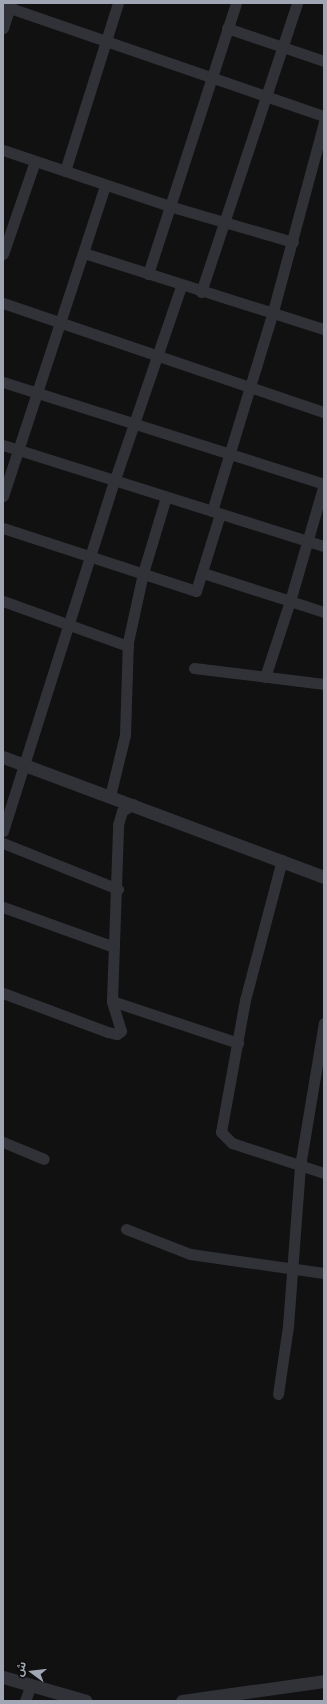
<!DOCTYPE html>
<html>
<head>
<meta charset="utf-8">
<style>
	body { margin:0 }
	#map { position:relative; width:327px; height:1704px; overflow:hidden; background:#111112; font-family:"Asap Condensed","Noto Sans Arabic",sans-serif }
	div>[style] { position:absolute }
	.minor>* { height:11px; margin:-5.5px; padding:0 5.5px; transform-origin:5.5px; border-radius:5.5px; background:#313238 }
	.tertiary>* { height:13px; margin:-6.5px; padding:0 6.5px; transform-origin:6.5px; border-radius:6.5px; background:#313238 }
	span { translate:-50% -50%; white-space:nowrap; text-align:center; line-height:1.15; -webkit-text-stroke:3px #0c0c0d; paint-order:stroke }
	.frame { position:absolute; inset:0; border:4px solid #a1a6b4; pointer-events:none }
	.north { position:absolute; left:12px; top:1652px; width:40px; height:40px; -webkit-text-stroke:3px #0c0c0d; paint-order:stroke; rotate:285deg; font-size:11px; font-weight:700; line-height:16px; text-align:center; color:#a1a6b4 }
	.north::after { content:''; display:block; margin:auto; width:14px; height:18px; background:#a1a6b4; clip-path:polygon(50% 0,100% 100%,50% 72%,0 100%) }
</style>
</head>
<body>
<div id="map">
	<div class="minor">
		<div style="left:10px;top:8px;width:332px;rotate:19deg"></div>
		<div style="left:3px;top:28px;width:26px;rotate:-72deg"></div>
		<div style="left:227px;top:28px;width:102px;rotate:18.8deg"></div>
		<div style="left:3px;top:150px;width:175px;rotate:18.6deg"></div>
		<div style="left:169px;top:206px;width:129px;rotate:16.2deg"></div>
		<div style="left:65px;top:171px;width:176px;rotate:-72.5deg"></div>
		<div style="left:84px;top:253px;width:252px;rotate:17.6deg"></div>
		<div style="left:3px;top:254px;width:98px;rotate:-71deg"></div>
		<div style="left:148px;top:274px;width:285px;rotate:-72deg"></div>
		<div style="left:201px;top:292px;width:305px;rotate:-71.6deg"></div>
		<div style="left:3px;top:303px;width:339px;rotate:18.8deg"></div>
		<div style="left:3px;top:382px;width:337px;rotate:17.6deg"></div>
		<div style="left:3px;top:445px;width:337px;rotate:17.5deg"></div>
		<div style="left:324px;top:484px;width:122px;rotate:106.2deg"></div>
		<div style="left:290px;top:601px;width:36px;rotate:18deg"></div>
		<div style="left:3px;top:496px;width:327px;rotate:-71.8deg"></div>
		<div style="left:212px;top:511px;width:205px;rotate:-73deg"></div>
		<div style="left:272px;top:315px;width:200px;rotate:-74.9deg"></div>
		<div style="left:3px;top:528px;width:203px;rotate:18.1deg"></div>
		<div style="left:196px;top:591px;width:81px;rotate:-72.7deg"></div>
		<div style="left:203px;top:573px;width:91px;rotate:17.8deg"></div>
		<div style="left:290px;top:601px;width:80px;rotate:108.2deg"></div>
		<div style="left:3px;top:601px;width:133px;rotate:19.8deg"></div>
		<div style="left:194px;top:668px;width:131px;rotate:7deg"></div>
		<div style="left:110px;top:796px;width:63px;rotate:-76.2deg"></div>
		<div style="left:125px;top:735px;width:93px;rotate:-88.2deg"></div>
		<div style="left:128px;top:642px;width:71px;rotate:-77.7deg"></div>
		<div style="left:143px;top:573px;width:79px;rotate:-73.2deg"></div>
		<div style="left:3px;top:831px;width:366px;rotate:-72.4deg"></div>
		<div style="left:114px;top:482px;width:207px;rotate:-71.1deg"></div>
		<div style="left:3px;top:843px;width:124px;rotate:21.8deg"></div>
		<div style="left:282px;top:860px;width:145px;rotate:104.8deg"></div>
		<div style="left:245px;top:1000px;width:134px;rotate:100.3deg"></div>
		<div style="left:221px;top:1132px;width:16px;rotate:45deg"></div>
		<div style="left:232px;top:1143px;width:97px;rotate:18.1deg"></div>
		<div style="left:3px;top:907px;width:118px;rotate:19.8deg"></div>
		<div style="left:3px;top:993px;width:112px;rotate:20.4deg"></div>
		<div style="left:108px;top:1032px;width:9px;rotate:13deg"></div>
		<div style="left:117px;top:1034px;width:5px;rotate:-37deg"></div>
		<div style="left:121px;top:1031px;width:31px;rotate:-107deg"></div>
		<div style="left:112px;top:1001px;width:176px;rotate:-88deg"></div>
		<div style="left:118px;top:825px;width:15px;rotate:-74deg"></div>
		<div style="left:122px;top:811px;width:13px;rotate:-32deg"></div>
		<div style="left:112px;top:1001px;width:133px;rotate:18.4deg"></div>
		<div style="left:3px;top:1142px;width:44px;rotate:22.5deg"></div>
		<div style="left:126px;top:1229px;width:69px;rotate:21.3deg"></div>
		<div style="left:190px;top:1254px;width:135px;rotate:8.1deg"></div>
		<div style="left:278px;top:1394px;width:69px;rotate:-81.6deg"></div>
		<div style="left:288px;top:1326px;width:160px;rotate:-85.7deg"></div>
		<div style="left:300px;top:1166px;width:145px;rotate:-80.5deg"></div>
		<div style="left:25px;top:1701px;width:15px;rotate:-70deg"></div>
	</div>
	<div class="tertiary">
		<div style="left:3px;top:6px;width:7px;rotate:16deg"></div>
		<div style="left:3px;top:757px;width:343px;rotate:20.5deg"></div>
		<div style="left:3px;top:1677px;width:86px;rotate:16.1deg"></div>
		<div style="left:182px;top:1701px;width:143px;rotate:-8deg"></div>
	</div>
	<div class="frame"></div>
	<div class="north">ش</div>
</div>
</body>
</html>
